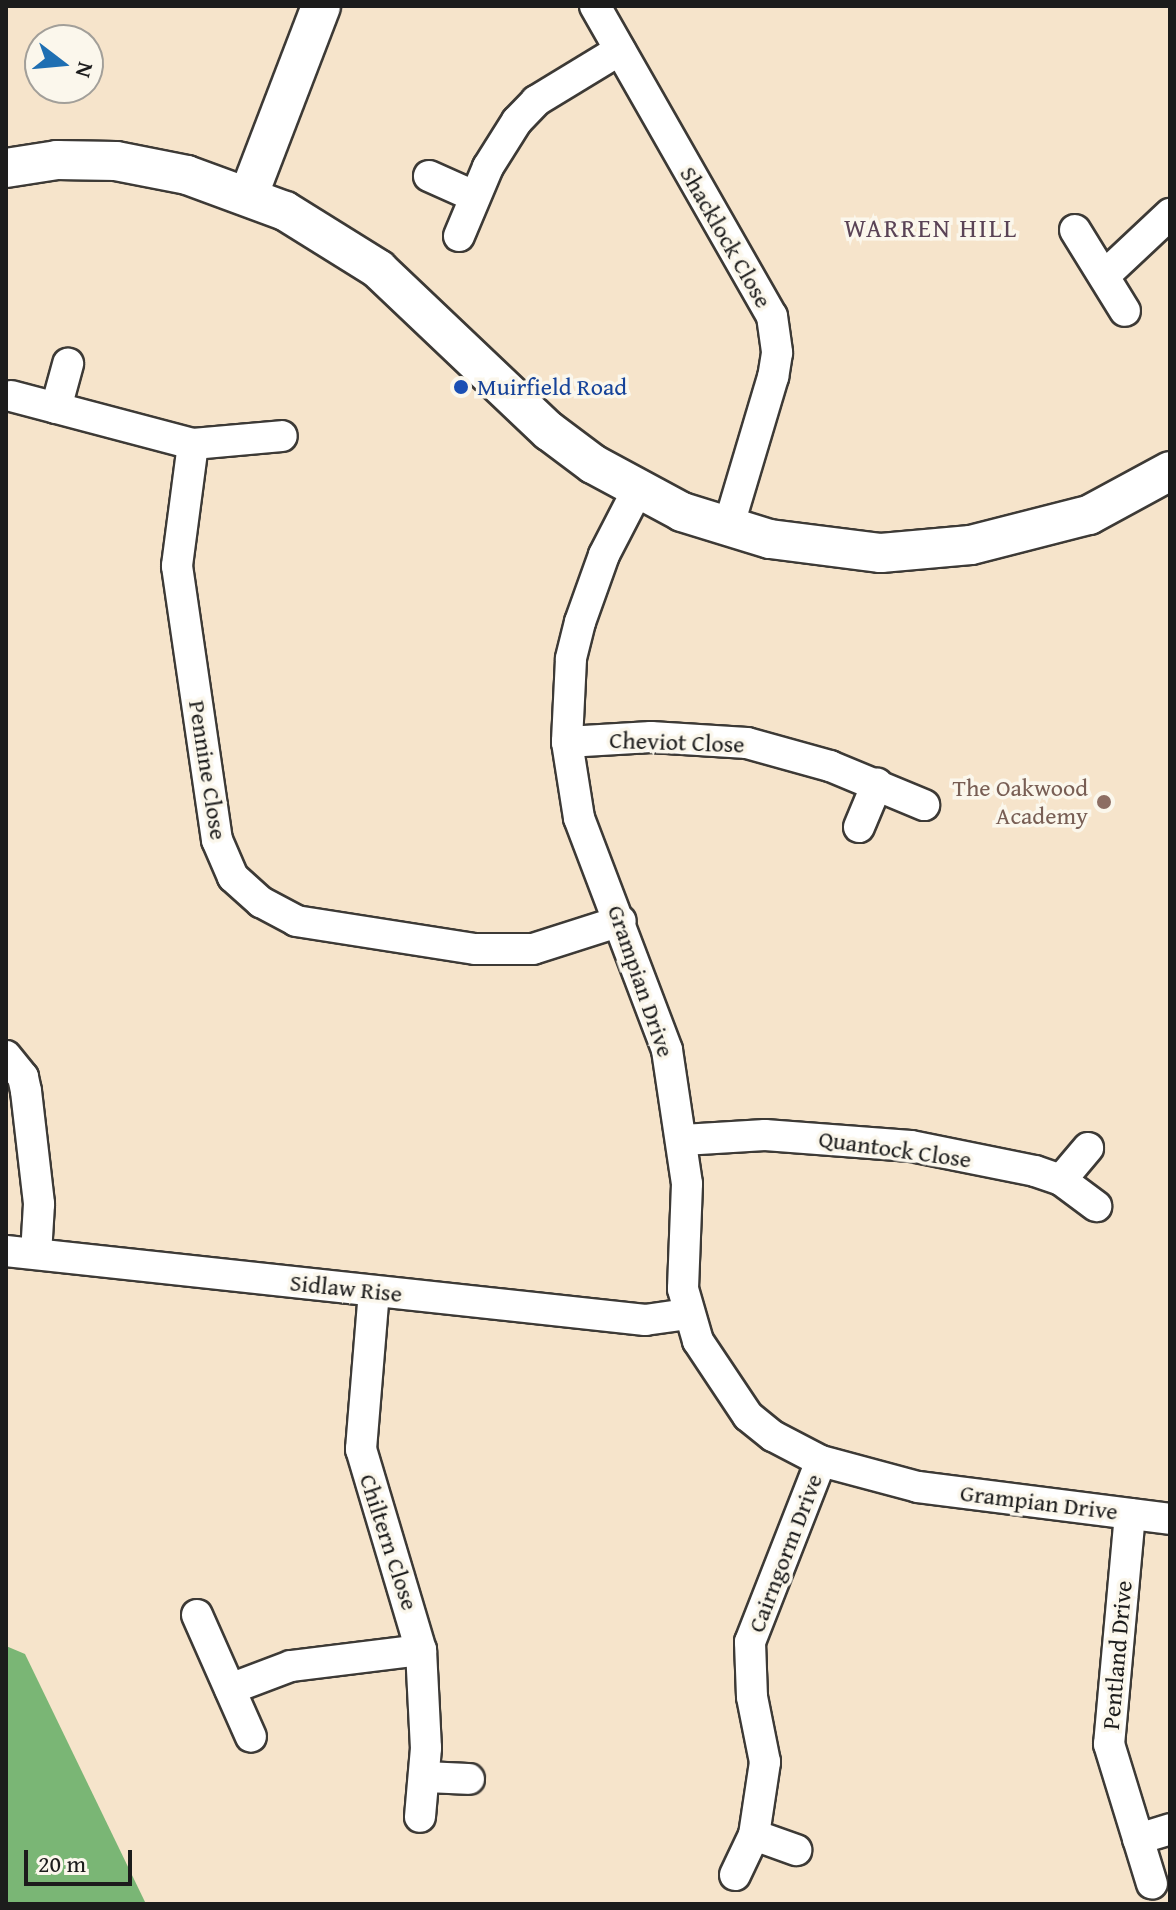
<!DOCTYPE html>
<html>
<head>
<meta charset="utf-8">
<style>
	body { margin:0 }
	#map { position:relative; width:1176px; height:1910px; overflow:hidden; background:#f6e4cb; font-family:"Gentium Book Plus",serif }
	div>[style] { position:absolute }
	.forest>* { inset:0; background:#7ab675 }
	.roads { filter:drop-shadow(2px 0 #3d3a36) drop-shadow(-2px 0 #3d3a36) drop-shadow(0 2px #3d3a36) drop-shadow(0 -2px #3d3a36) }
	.minor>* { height:30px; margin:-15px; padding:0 15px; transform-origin:15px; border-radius:15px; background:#fff }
	.tertiary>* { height:38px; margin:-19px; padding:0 19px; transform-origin:19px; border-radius:19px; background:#fff }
	.dots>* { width:22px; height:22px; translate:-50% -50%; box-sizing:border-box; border:4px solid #fbf7ec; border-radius:50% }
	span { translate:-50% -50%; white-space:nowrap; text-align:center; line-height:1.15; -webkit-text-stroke:7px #fbf7ec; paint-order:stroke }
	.street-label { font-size:24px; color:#1c1c1c }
	.transit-label { font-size:24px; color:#164399 }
	.left { translate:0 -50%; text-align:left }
	.education-label { font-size:24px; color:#785e54 }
	.right { translate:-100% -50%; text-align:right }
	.neighbourhood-label { font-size:26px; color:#5a4356; letter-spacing:2px }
	.frame { position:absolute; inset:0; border:8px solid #1c1c1c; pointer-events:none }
	.north { position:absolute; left:24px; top:24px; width:80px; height:80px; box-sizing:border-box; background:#fbf7ec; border:2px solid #a29f99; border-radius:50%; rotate:106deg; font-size:22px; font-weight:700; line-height:32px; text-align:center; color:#1c1c1c }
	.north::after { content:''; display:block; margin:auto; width:28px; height:36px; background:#1f6fb2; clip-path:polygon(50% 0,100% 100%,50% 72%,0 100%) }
	.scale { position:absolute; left:24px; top:1850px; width:108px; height:36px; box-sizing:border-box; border:4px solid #1c1c1c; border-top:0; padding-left:10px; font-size:24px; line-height:28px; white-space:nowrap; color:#1c1c1c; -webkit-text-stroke:6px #fbf7ec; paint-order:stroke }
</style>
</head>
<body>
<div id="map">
	<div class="forest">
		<div style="clip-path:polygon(6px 1646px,25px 1654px,146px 1904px,6px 1904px)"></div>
	</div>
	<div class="roads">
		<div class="minor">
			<div style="left:595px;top:6px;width:357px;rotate:60.3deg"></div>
			<div style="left:772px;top:316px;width:37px;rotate:82deg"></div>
			<div style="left:777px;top:353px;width:24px;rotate:99deg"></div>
			<div style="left:773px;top:377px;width:158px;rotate:106.6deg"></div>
			<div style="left:429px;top:176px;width:49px;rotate:24deg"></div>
			<div style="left:1075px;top:230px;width:95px;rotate:58.3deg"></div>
			<div style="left:459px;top:236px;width:75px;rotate:-67.2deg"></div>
			<div style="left:488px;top:167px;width:54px;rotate:-57.8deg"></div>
			<div style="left:517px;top:121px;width:28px;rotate:-46deg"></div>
			<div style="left:536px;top:101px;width:98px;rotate:-31.3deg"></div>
			<div style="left:1104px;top:276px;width:91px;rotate:-43.2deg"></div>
			<div style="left:11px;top:396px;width:188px;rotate:14.8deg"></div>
			<div style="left:193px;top:444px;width:89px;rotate:-5.1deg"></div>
			<div style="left:56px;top:408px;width:46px;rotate:-74.7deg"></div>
			<div style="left:193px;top:444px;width:123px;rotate:97.5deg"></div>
			<div style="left:177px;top:566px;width:277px;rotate:81.7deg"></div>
			<div style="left:217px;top:840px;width:40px;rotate:66.6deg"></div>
			<div style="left:233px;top:877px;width:38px;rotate:42deg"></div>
			<div style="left:261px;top:902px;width:40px;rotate:28deg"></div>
			<div style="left:296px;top:921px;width:181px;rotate:8.9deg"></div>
			<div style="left:475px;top:949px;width:58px"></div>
			<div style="left:533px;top:949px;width:92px;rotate:-17.7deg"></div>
			<div style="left:637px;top:491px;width:72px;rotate:117.3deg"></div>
			<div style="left:604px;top:555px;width:71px;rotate:109.7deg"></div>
			<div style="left:580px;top:622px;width:38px;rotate:104deg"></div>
			<div style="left:571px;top:659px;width:83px;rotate:92.8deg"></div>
			<div style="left:567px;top:742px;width:77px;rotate:81deg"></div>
			<div style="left:579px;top:818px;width:248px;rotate:69.2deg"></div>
			<div style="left:667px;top:1050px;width:135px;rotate:81.5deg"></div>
			<div style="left:687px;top:1184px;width:105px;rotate:92.2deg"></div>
			<div style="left:683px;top:1289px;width:54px;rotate:73.9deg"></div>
			<div style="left:698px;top:1341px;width:90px;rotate:56.3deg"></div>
			<div style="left:748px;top:1416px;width:32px;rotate:39deg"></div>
			<div style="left:773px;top:1436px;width:54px;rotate:27.5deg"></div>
			<div style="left:821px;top:1461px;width:100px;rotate:15deg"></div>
			<div style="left:918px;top:1487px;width:254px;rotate:7.2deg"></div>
			<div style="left:567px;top:742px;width:84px;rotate:-3.4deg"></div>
			<div style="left:651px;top:737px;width:96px;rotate:3.6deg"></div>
			<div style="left:747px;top:743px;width:86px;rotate:15.5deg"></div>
			<div style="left:830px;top:766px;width:102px;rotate:22.5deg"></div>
			<div style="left:859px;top:827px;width:47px;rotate:-67.3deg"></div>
			<div style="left:6px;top:1056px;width:27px;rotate:51deg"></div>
			<div style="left:23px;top:1077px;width:14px;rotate:78deg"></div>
			<div style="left:26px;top:1091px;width:114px;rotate:83.4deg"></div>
			<div style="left:39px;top:1204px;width:50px;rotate:93.4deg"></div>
			<div style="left:683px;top:1140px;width:82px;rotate:-3.5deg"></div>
			<div style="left:765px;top:1135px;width:146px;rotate:4.3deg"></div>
			<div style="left:911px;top:1146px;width:126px;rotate:11.4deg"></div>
			<div style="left:1035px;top:1171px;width:28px;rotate:19deg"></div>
			<div style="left:1061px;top:1180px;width:44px;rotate:36.6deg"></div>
			<div style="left:1061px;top:1180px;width:42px;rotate:-49.8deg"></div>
			<div style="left:6px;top:1251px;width:643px;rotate:6.16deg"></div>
			<div style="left:645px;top:1320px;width:42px;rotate:-8.1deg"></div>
			<div style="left:374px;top:1291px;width:159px;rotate:94.7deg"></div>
			<div style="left:361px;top:1449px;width:210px;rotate:73.4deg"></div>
			<div style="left:421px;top:1650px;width:98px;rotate:87.1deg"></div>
			<div style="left:426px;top:1748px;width:69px;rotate:95deg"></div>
			<div style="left:1130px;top:1514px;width:231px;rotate:95.2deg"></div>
			<div style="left:1109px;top:1744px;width:146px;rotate:72.9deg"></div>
			<div style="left:197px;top:1615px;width:133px;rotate:66.1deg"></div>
			<div style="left:230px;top:1689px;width:65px;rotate:-20.7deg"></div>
			<div style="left:291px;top:1666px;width:131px;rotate:-7deg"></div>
			<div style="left:424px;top:1777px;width:45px;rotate:2.5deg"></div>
			<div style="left:754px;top:1835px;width:45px;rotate:19.7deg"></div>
			<div style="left:1138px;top:1839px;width:34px;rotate:-17deg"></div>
			<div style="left:735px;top:1875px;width:44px;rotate:-64.6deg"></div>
			<div style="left:754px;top:1835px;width:74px;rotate:-81.4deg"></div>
			<div style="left:765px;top:1762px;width:66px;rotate:-101.3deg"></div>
			<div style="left:752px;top:1697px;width:55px;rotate:-92.1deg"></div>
			<div style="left:750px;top:1642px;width:194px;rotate:-68.6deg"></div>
		</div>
		<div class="tertiary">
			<div style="left:6px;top:168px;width:52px;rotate:-8.9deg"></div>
			<div style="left:57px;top:160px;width:59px;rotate:1deg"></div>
			<div style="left:116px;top:161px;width:72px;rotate:11.2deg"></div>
			<div style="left:187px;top:175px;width:104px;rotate:20.2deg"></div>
			<div style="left:285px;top:211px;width:110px;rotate:31.9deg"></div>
			<div style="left:378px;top:269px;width:236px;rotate:43.5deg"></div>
			<div style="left:549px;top:431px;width:55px;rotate:36.9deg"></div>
			<div style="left:593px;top:464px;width:101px;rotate:28.3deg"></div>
			<div style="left:682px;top:512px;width:92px;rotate:17.1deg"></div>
			<div style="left:770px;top:539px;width:112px;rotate:7.2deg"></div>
			<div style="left:881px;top:553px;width:90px;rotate:-5.1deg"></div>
			<div style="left:971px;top:545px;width:122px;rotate:-14.3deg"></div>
			<div style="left:1089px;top:515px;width:92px;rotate:-28.5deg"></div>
			<div style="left:249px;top:194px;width:201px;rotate:-69deg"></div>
		</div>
	</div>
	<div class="dots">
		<div style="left:461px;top:387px;background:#1a4fb4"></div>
		<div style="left:1104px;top:802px;background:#8d6e63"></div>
	</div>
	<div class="street-label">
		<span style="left:726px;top:237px;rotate:60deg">Shacklock Close</span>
		<span style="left:677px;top:742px;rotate:2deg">Cheviot Close</span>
		<span style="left:208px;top:770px;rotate:81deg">Pennine Close</span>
		<span style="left:641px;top:981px;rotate:71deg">Grampian Drive</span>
		<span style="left:895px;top:1149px;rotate:8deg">Quantock Close</span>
		<span style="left:346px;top:1288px;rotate:6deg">Sidlaw Rise</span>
		<span style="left:1039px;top:1502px;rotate:7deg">Grampian Drive</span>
		<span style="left:389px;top:1542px;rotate:72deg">Chiltern Close</span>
		<span style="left:785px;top:1553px;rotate:-69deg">Cairngorm Drive</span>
		<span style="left:1117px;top:1655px;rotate:-85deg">Pentland Drive</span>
	</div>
	<div class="transit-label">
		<span class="left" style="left:477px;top:387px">Muirfield Road</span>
	</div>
	<div class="education-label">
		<span class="right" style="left:1088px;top:802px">The Oakwood<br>Academy</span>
	</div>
	<div class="neighbourhood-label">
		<span style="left:931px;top:228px">WARREN HILL</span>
	</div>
	<div class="frame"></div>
	<div class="north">N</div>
	<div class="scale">20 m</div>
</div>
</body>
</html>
